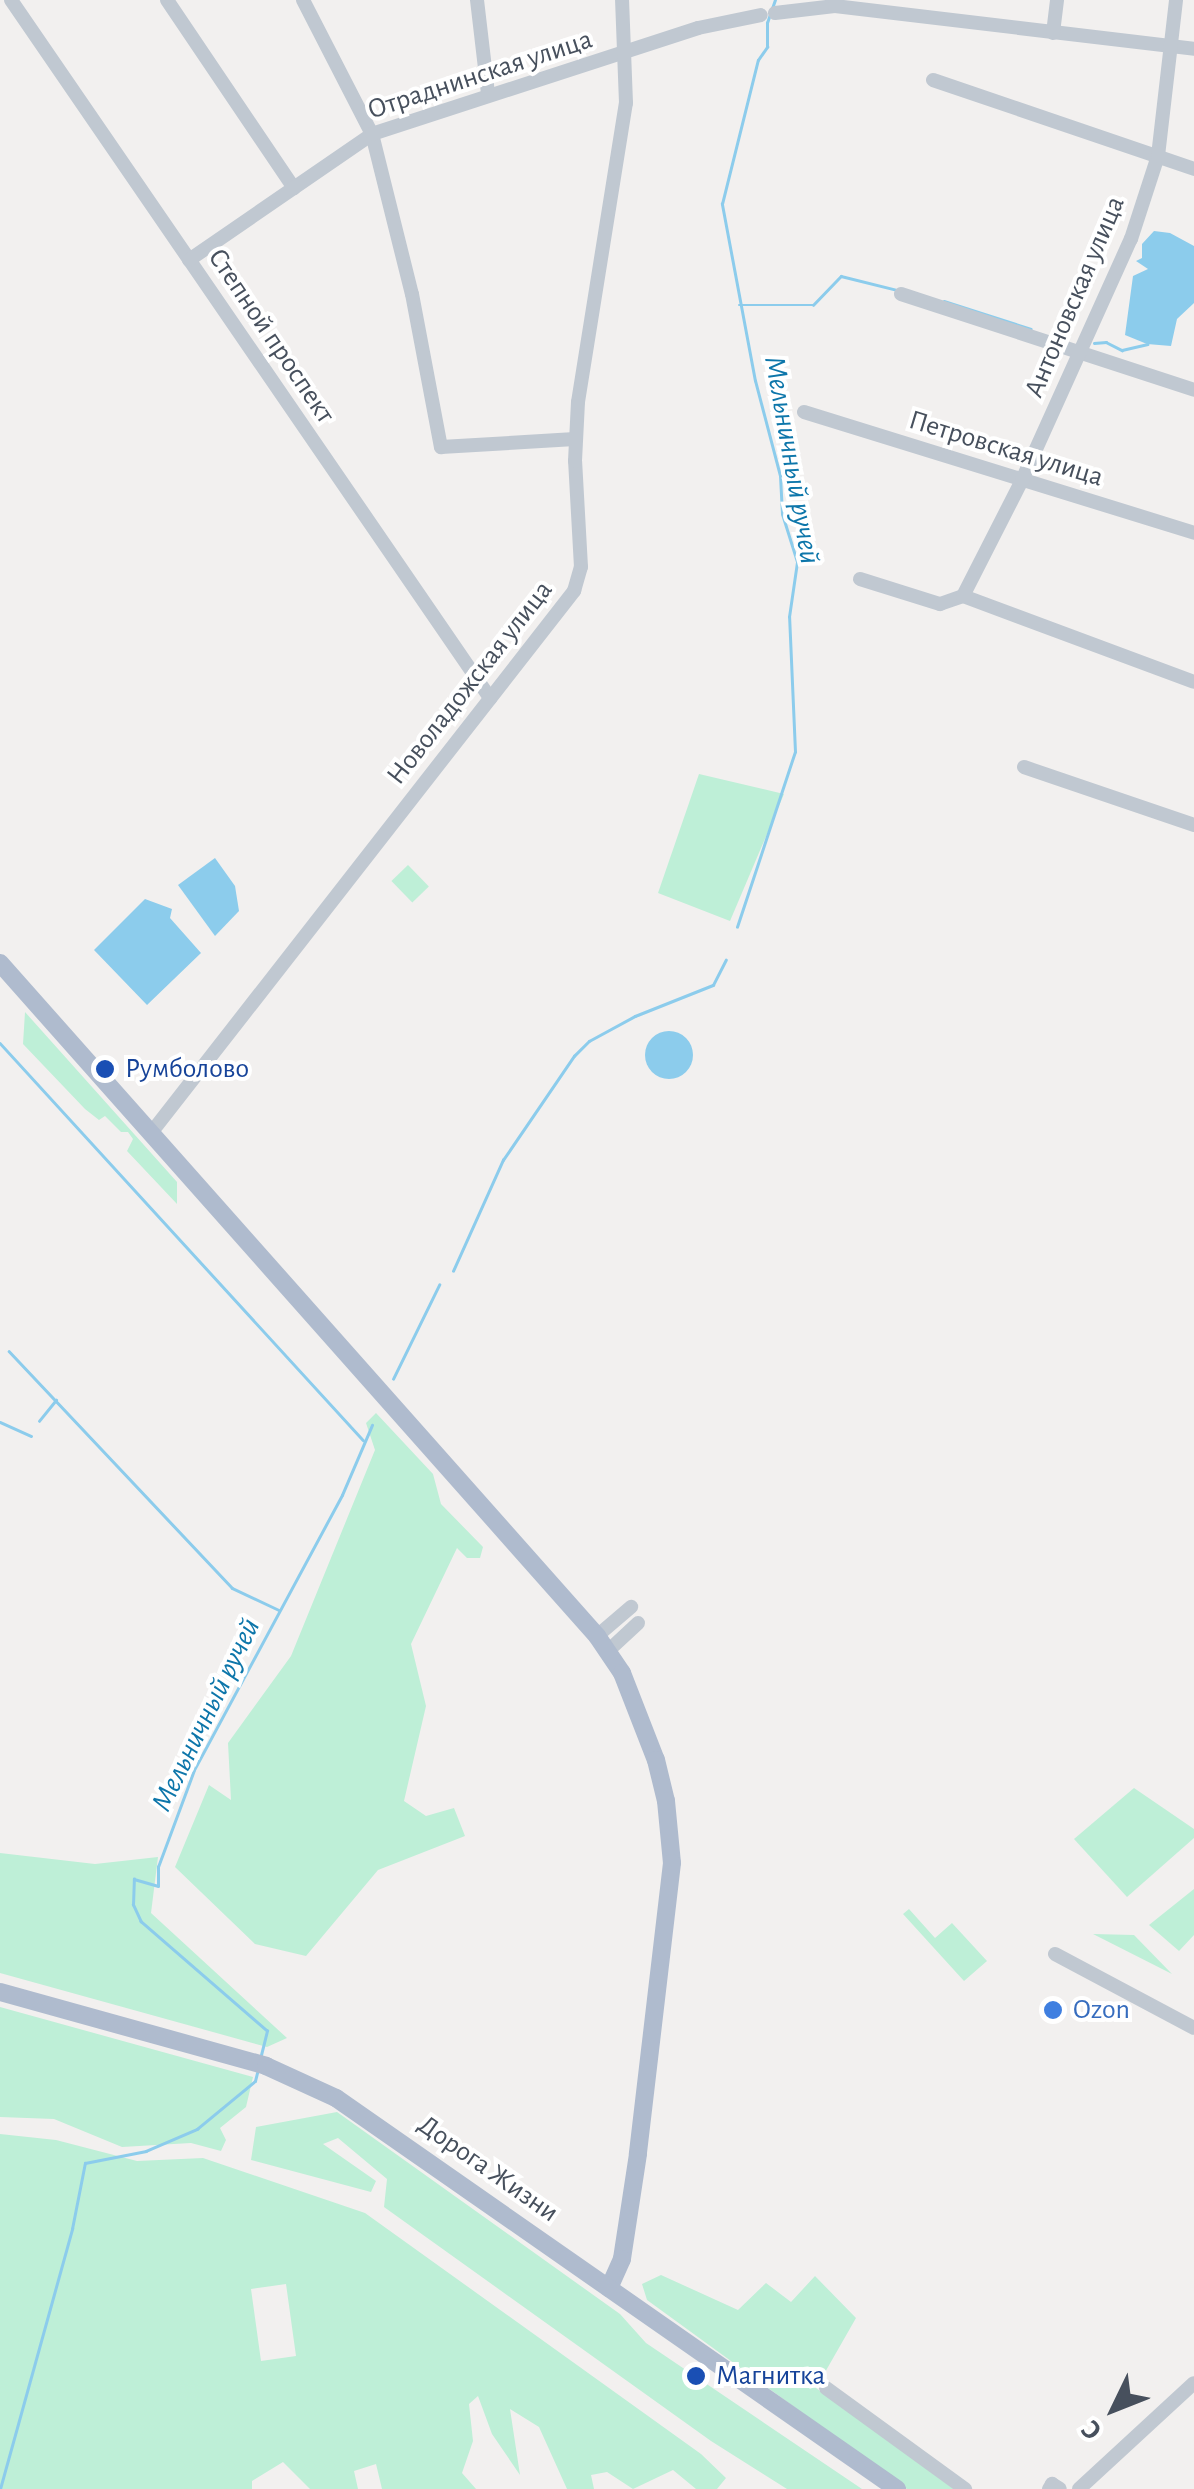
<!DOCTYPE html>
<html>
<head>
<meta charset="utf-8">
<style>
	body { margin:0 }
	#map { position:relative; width:1194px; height:2489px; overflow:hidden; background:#f2f0ef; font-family:"Alegreya Sans",sans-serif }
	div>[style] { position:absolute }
	.green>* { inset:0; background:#beefd7; transform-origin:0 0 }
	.water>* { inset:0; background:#8cccec }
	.round { border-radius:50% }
	.stream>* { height:2.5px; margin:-1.25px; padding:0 1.25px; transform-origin:1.25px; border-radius:1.25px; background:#8cccec }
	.minor>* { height:14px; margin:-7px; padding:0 7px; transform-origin:7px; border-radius:7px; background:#c0c8d1 }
	.major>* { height:18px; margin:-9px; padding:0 9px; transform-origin:9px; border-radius:9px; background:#afbbce }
	.dots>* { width:28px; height:28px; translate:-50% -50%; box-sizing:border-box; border:5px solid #fff; border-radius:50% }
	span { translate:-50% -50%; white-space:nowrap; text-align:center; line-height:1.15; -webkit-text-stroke:8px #fff; paint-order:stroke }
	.street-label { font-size:28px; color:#47505d }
	.transit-label { font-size:28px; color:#164399 }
	.left { translate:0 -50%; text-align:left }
	.shop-label { font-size:28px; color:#366cbe }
	.water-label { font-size:30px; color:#0d76aa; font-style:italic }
	.north { position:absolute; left:1064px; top:2359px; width:100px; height:100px; -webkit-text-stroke:8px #fff; paint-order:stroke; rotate:227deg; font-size:28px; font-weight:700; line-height:40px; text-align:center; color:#47505d }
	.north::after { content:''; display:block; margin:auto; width:35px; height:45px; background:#47505d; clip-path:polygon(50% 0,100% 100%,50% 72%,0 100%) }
</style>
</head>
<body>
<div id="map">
	<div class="green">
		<div style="clip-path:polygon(699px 774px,784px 794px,730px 921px,658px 893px)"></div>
		<div style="left:408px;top:865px;width:30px;height:23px;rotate:46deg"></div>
		<div style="clip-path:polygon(25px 1012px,177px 1182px,177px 1204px,127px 1151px,133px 1139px,128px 1132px,121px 1132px,105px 1116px,99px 1120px,85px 1109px,23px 1044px)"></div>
		<div style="clip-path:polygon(376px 1413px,433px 1474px,441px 1504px,483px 1547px,480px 1558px,467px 1558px,457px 1548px,411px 1644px,426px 1706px,404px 1801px,426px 1816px,454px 1808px,465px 1836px,378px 1870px,306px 1956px,255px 1944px,175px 1867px,209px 1785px,231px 1800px,228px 1743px,291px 1656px,375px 1450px,366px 1423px)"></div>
		<div style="clip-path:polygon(1134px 1788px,1194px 1829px,1194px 1838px,1127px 1897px,1074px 1839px)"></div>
		<div style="clip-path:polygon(0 1853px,95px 1864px,158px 1857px,151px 1913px,287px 2038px,267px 2047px,0 1973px)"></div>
		<div style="clip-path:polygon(1194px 1889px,1194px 1935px,1179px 1951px,1149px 1925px)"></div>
		<div style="clip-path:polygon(909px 1909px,935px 1938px,952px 1923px,987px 1961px,964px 1981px,903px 1914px)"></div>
		<div style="clip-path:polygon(1093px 1934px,1134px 1935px,1172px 1974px)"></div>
		<div style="clip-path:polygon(0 2007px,253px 2077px,246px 2107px,220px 2128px,226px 2140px,221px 2151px,191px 2143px,122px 2147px,54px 2119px,0 2117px)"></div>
		<div style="clip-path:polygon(337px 2112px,620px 2314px,646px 2343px,862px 2489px,787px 2489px,711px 2441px,384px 2207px,387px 2179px,338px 2138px,323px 2144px,376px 2181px,371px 2192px,251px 2160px,256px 2127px)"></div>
		<div style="clip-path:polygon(evenodd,0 2134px,56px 2140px,137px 2161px,203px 2158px,365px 2213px,701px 2454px,726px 2478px,717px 2489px,696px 2489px,673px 2470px,633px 2489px,607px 2472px,591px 2475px,594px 2489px,567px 2489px,539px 2427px,510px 2409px,520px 2475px,492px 2434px,478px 2396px,469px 2404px,473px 2441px,462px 2473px,476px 2489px,382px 2489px,376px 2464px,354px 2471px,358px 2489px,310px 2489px,283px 2462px,252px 2481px,252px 2489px,0 2489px,0 2134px,286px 2284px,296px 2356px,261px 2361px,251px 2289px,286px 2284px)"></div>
		<div style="clip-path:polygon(661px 2275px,738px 2310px,766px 2283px,791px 2302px,815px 2276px,856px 2318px,816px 2388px,954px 2489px,907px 2489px,647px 2300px,642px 2284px)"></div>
	</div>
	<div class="water">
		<div style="clip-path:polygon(1154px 231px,1170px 233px,1194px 246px,1194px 303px,1177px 319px,1171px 346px,1147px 344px,1125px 335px,1133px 276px,1148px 269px,1136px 261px,1142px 258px,1142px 244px)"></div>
		<div style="clip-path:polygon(215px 858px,235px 886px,239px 911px,215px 936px,178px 885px)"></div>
		<div style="clip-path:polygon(145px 899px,172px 909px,170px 918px,201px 953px,147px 1005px,94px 950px)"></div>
		<div class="round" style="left:645px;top:1031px;width:48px;height:48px"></div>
	</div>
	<div class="stream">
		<div style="left:944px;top:301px;width:91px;rotate:17.8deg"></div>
		<div style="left:739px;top:305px;width:74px"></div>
		<div style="left:813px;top:305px;width:40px;rotate:-46deg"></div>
		<div style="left:841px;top:276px;width:58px;rotate:14deg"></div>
		<div style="left:1094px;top:343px;width:12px;rotate:-5deg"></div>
		<div style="left:1106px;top:342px;width:18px;rotate:27deg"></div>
		<div style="left:1122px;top:350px;width:26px;rotate:-13deg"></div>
		<div style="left:737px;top:927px;width:184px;rotate:-71.7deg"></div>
		<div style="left:795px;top:752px;width:135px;rotate:-92.5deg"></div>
		<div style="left:789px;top:617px;width:56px;rotate:-81.7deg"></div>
		<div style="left:797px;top:562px;width:50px;rotate:-107.4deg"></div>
		<div style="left:782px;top:514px;width:38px;rotate:-93deg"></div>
		<div style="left:780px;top:476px;width:98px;rotate:-104.7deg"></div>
		<div style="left:755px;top:381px;width:180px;rotate:-100.6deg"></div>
		<div style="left:722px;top:204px;width:148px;rotate:-76deg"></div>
		<div style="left:758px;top:60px;width:16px;rotate:-55deg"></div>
		<div style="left:767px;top:47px;width:24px;rotate:-90deg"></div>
		<div style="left:767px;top:23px;width:24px;rotate:-71deg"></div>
		<div style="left:0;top:1043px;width:538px;rotate:47.56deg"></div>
		<div style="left:453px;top:1271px;width:122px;rotate:-65.8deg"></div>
		<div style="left:503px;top:1160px;width:126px;rotate:-55.7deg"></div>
		<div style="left:574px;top:1056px;width:21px;rotate:-45deg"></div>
		<div style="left:589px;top:1041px;width:52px;rotate:-28.5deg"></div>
		<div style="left:635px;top:1016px;width:84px;rotate:-21.7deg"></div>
		<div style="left:713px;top:985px;width:28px;rotate:-63deg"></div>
		<div style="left:9px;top:1351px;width:325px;rotate:46.7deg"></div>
		<div style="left:232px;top:1588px;width:52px;rotate:25.1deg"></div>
		<div style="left:393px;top:1379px;width:105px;rotate:-63.9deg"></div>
		<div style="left:39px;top:1421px;width:27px;rotate:-51deg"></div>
		<div style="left:0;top:1422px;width:34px;rotate:24deg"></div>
		<div style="left:261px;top:2055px;width:25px;rotate:-76deg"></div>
		<div style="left:267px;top:2031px;width:167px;rotate:-139.1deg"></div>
		<div style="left:141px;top:1922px;width:19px;rotate:-115deg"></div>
		<div style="left:133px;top:1905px;width:26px;rotate:-88deg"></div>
		<div style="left:134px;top:1879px;width:25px;rotate:16deg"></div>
		<div style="left:158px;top:1886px;width:19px;rotate:-90deg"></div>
		<div style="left:158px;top:1867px;width:103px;rotate:-69.6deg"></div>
		<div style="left:194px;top:1770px;width:312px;rotate:-61.7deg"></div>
		<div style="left:342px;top:1495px;width:76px;rotate:-66.8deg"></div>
		<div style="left:0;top:2489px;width:270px;rotate:-74.5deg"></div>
		<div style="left:72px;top:2229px;width:67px;rotate:-78.9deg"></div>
		<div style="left:85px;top:2163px;width:62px;rotate:-11.1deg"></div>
		<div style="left:146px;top:2151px;width:56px;rotate:-23.3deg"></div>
		<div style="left:197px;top:2129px;width:75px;rotate:-39.6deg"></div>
		<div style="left:255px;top:2081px;width:8px;rotate:-76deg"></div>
	</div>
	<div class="minor">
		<div style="left:11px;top:0;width:847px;rotate:55.54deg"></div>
		<div style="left:167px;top:0;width:227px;rotate:56deg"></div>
		<div style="left:303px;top:0;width:151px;rotate:62.8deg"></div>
		<div style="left:372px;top:134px;width:165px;rotate:76deg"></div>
		<div style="left:412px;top:294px;width:156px;rotate:79.3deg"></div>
		<div style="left:441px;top:447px;width:134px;rotate:-3.4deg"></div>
		<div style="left:477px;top:0;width:94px;rotate:83.3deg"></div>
		<div style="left:775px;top:13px;width:60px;rotate:-6.7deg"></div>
		<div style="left:835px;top:6px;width:362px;rotate:6.8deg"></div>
		<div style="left:1053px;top:33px;width:33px;rotate:-83deg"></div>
		<div style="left:933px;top:80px;width:276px;rotate:18.8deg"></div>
		<div style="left:189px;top:260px;width:222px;rotate:-34.5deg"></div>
		<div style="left:372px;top:134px;width:343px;rotate:-18deg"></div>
		<div style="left:698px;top:28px;width:64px;rotate:-11.7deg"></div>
		<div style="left:901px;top:294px;width:308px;rotate:18.1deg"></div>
		<div style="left:804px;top:412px;width:408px;rotate:17.2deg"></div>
		<div style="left:860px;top:579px;width:84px;rotate:17.4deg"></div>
		<div style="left:940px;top:604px;width:24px;rotate:-19deg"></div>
		<div style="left:963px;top:596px;width:246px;rotate:20.4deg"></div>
		<div style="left:963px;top:596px;width:130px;rotate:-63deg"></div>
		<div style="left:1022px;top:480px;width:265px;rotate:-65.7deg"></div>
		<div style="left:1131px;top:239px;width:87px;rotate:-72deg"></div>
		<div style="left:1158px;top:156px;width:157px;rotate:-83.4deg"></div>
		<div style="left:1024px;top:767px;width:180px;rotate:18.8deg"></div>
		<div style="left:151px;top:1133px;width:688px;rotate:-52.03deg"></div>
		<div style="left:574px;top:591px;width:25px;rotate:-74deg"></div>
		<div style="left:581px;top:567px;width:106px;rotate:-93.2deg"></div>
		<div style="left:575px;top:461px;width:59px;rotate:-87.1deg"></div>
		<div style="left:578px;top:402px;width:303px;rotate:-80.9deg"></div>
		<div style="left:626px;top:103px;width:103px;rotate:-92.2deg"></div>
		<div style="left:597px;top:1636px;width:45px;rotate:-40.5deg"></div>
		<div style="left:608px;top:1651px;width:41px;rotate:-43deg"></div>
		<div style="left:1055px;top:1954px;width:157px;rotate:28deg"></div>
		<div style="left:826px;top:2388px;width:172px;rotate:36deg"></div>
		<div style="left:1049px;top:2489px;width:6px;rotate:-59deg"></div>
		<div style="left:1052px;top:2484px;width:9px;rotate:32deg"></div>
		<div style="left:1079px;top:2489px;width:156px;rotate:-42.7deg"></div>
	</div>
	<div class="major">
		<div style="left:0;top:963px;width:900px;rotate:48.42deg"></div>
		<div style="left:597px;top:1636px;width:45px;rotate:56deg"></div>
		<div style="left:622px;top:1673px;width:93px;rotate:68.7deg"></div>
		<div style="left:656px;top:1760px;width:42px;rotate:76.3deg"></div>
		<div style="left:666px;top:1801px;width:62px;rotate:84.5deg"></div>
		<div style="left:672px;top:1863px;width:293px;rotate:96.7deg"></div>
		<div style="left:638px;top:2154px;width:106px;rotate:98.7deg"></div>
		<div style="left:622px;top:2259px;width:32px;rotate:114deg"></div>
		<div style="left:0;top:1992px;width:276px;rotate:15.5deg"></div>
		<div style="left:266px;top:2066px;width:77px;rotate:24.6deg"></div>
		<div style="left:336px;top:2098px;width:684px;rotate:34.88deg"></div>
	</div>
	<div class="dots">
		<div style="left:105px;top:1069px;background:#1a4fb4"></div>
		<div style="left:1053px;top:2010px;background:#3f7fe0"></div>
		<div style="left:696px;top:2376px;background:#1a4fb4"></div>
	</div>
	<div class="street-label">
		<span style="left:480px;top:75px;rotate:-18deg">Отраднинская улица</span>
		<span style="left:1075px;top:297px;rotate:-67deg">Антоновская улица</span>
		<span style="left:271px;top:336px;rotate:56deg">Степной проспект</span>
		<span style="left:1006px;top:449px;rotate:17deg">Петровская улица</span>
		<span style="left:470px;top:683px;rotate:-52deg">Новоладожская улица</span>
		<span style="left:488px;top:2169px;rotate:35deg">Дорога Жизни</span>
	</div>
	<div class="transit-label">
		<span class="left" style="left:125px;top:1069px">Румболово</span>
		<span class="left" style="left:716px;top:2376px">Магнитка</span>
	</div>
	<div class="shop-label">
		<span class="left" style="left:1073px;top:2010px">Ozon</span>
	</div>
	<div class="water-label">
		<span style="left:792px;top:460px;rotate:80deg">Мельничный ручей</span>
		<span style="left:206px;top:1715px;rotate:-64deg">Мельничный ручей</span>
	</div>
	<div class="north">С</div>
</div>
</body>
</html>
